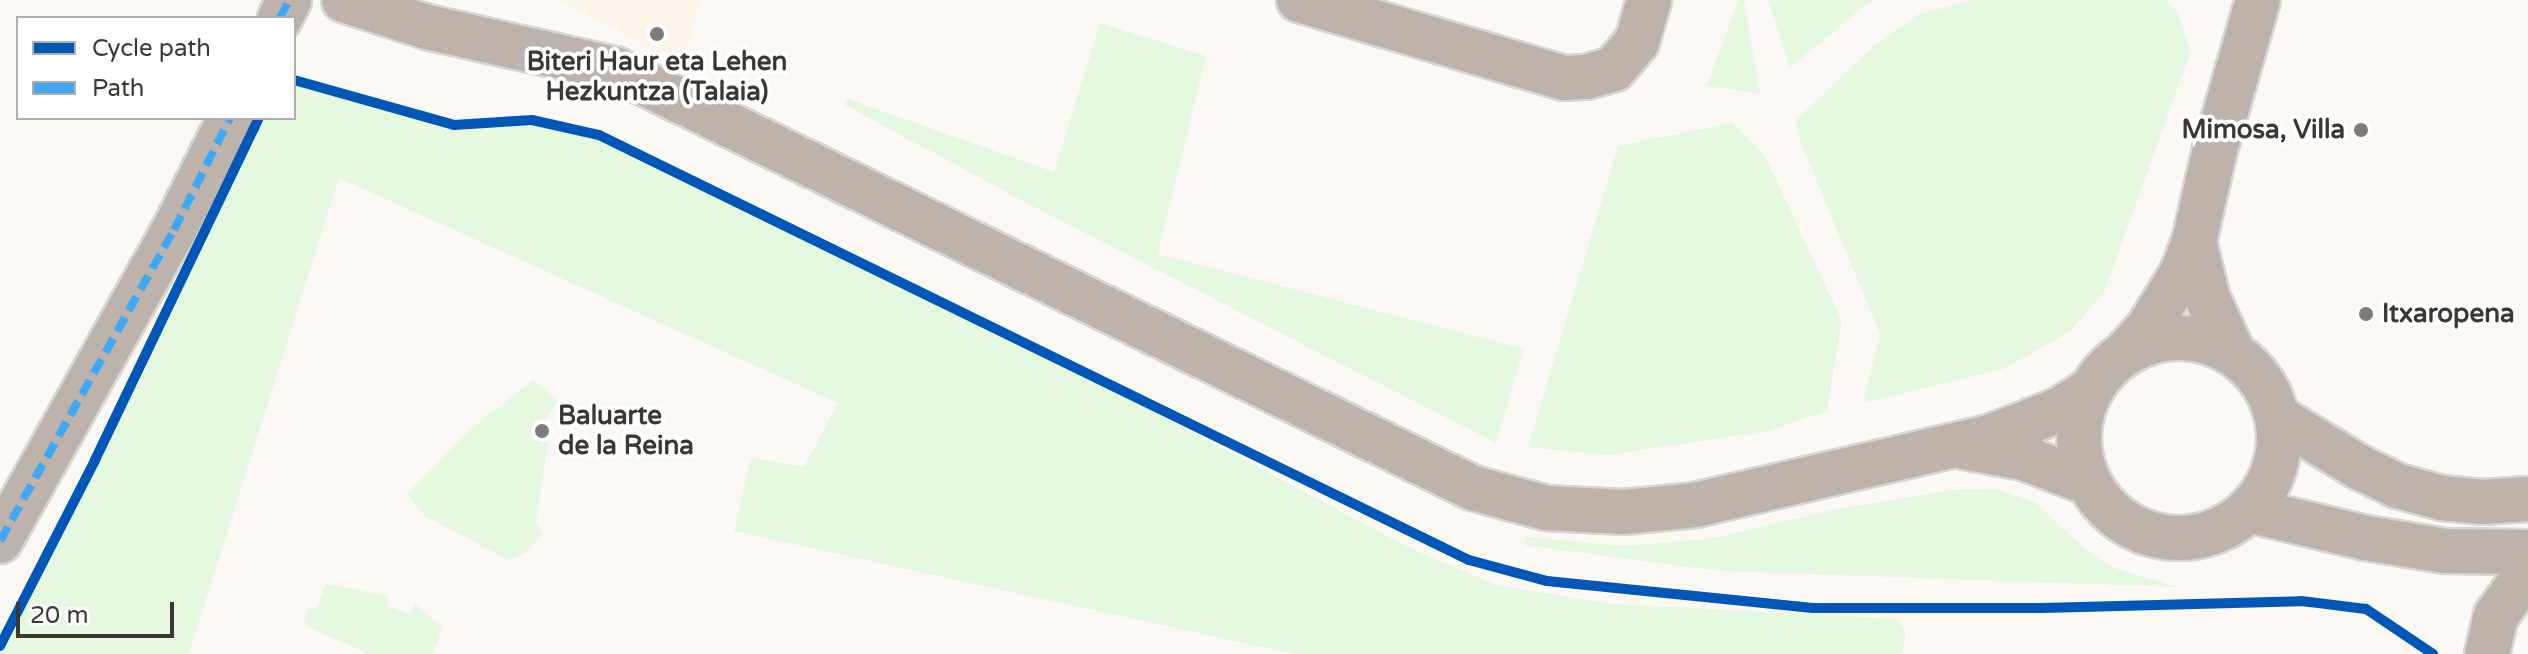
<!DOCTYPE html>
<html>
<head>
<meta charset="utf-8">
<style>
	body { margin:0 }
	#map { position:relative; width:2528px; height:654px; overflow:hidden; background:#fcf9f5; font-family:"Varela Round",sans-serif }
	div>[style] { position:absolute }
	.built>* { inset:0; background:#fef4e8 }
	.green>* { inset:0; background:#e4f9e0 }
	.roads { filter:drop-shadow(2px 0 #d8d6d3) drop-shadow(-2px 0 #d8d6d3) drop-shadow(0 2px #d8d6d3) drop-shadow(0 -2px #d8d6d3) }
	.minor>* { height:44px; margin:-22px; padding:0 22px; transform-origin:22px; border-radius:22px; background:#beb3aa }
	.minor>.ring { margin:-22px; padding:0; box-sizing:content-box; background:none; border:44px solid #beb3aa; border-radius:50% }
	.quiet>* { height:8px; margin-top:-4px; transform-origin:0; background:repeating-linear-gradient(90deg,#3fa9f5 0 16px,transparent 0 24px) }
	.cycleway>* { height:10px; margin:-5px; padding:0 5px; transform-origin:5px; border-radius:5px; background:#0057b8 }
	.dots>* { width:22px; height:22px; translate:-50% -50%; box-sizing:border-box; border:4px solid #fff; border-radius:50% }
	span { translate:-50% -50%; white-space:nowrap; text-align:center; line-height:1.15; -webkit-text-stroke:8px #fff; paint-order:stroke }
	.poi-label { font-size:26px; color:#3b3833; font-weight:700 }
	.right { translate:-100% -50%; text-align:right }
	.left { translate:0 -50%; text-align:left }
	.legend { position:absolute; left:16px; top:16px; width:280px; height:104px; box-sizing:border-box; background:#fff; border:2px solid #b1afad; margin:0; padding:10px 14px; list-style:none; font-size:24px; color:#3b3833 }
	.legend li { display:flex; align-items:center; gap:16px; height:40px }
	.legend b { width:40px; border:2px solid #b1afad }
	.scale { position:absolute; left:16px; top:602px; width:158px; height:36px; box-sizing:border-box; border:4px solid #3b3833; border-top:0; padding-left:10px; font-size:24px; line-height:28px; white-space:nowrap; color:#3b3833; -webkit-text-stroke:6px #fff; paint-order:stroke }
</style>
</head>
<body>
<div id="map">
	<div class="built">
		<div style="clip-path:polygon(560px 0,700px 0,683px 68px)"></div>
	</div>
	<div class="green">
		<div style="clip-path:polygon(1738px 0,1744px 0,1760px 94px,1707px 86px)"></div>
		<div style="clip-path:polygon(1768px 0,1872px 0,1790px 68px)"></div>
		<div style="clip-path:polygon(1971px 0,2166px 0,2177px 11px,2191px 51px,2104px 293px,2068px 333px,2003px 369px,1863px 403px,1880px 334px,1800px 141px,1796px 120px,1875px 45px,1917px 15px)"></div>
		<div style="clip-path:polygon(1100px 23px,1206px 56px,1158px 254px,1524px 349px,1496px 443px,1036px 208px,845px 105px,848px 99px,1054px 172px)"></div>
		<div style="clip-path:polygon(294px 80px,454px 125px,532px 120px,599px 135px,998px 329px,1416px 551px,1500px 586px,1615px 604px,1899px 619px,1906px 634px,1902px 654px,1294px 654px,734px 531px,751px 458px,804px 467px,838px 403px,339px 178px,189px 654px,0 654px,0 646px,95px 460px,259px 118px,294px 118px)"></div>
		<div style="clip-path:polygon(1732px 123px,1765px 156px,1842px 321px,1827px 411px,1768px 431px,1608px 455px,1528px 447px,1618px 146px)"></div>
		<div style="clip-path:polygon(533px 380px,558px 400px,546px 419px,549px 438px,536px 523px,543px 534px,526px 553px,509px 560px,425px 516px,407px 494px,473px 427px)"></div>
		<div style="clip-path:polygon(1997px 489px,2035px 502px,2086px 550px,2114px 568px,2177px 587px,1719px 571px,1524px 545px,1525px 537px,1625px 546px,1709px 539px,1833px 510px,1953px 490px)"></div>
		<div style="clip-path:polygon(326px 584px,389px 596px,387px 606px,411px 614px,415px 604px,443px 627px,433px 654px,369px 654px,306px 626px,304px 618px,309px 607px,316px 609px)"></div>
	</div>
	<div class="roads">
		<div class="minor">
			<div style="left:344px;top:0;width:87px;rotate:18deg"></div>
			<div style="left:427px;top:27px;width:193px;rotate:12.6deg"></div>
			<div style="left:615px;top:69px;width:955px;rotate:26.03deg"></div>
			<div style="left:1473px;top:488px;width:76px;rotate:15.3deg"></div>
			<div style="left:1546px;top:508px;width:78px;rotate:2.9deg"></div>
			<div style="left:1624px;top:512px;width:71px;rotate:-5.6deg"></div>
			<div style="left:1695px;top:505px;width:303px;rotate:-13deg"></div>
			<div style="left:1990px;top:437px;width:74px;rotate:-21.4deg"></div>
			<div style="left:2059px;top:410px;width:36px;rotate:-32deg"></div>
			<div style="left:1299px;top:0;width:276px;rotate:16.4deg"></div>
			<div style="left:1564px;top:78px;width:22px;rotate:-3deg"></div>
			<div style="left:1586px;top:77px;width:29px;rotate:-16deg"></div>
			<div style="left:1614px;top:69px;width:35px;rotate:-50deg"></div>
			<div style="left:1637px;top:42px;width:44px;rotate:-74.1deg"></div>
			<div style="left:280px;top:18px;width:20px;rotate:-63deg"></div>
			<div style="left:2194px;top:242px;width:59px;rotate:76.2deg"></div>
			<div style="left:2208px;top:299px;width:60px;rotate:65.2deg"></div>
			<div class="ring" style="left:2079px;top:338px;width:156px;height:156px"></div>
			<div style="left:2126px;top:352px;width:33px;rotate:-47deg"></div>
			<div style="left:2148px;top:328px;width:65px;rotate:-58.3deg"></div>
			<div style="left:2182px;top:273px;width:33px;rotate:-69deg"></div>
			<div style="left:2194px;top:242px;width:91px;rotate:-77.3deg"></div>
			<div style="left:2214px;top:153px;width:159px;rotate:-74deg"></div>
			<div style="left:2277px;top:417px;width:94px;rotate:31.5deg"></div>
			<div style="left:2357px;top:466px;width:46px;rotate:26deg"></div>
			<div style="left:2398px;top:486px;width:46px;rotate:15.3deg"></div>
			<div style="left:2442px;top:498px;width:41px;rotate:5.6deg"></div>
			<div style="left:2483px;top:502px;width:45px;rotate:-3.8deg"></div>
			<div style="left:1964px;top:447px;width:61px;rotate:10.4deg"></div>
			<div style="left:2024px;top:458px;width:70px;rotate:21deg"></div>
			<div style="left:2248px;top:510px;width:121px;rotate:13.3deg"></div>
			<div style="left:2366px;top:538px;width:80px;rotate:9.3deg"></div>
			<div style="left:2445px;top:551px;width:83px;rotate:0.7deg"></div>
			<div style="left:0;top:541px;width:356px;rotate:-60.8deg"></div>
			<div style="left:174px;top:230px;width:125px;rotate:-63.4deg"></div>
			<div style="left:2487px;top:654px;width:39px;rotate:-77deg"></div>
			<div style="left:2496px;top:616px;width:55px;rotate:-54.6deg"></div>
		</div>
	</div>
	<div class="quiet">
		<div style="left:280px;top:18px;width:20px;rotate:-63deg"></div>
		<div style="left:0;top:541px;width:356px;rotate:-60.8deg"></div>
		<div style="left:174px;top:230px;width:125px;rotate:-63.4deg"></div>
	</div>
	<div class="cycleway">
		<div style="left:294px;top:80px;width:166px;rotate:15.7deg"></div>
		<div style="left:454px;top:125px;width:78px;rotate:-3.7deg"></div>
		<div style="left:532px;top:120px;width:69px;rotate:12.6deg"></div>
		<div style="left:599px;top:135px;width:968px;rotate:26.04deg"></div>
		<div style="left:1469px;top:560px;width:81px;rotate:15.1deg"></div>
		<div style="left:1547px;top:581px;width:267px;rotate:5.8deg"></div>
		<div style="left:1813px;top:608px;width:229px"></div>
		<div style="left:2042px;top:608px;width:259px;rotate:-1.5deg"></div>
		<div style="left:2301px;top:601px;width:65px;rotate:7deg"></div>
		<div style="left:2366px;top:609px;width:81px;rotate:33.9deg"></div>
		<div style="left:0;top:646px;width:209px;rotate:-62.9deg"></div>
		<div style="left:95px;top:460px;width:379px;rotate:-64.4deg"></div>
	</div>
	<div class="dots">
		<div style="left:657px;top:34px;background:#7f7c77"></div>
		<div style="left:2361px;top:130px;background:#7f7c77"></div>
		<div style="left:2366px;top:314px;background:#7f7c77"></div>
		<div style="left:542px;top:431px;background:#7f7c77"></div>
	</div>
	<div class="poi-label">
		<span style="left:657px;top:77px">Biteri Haur eta Lehen<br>Hezkuntza (Talaia)</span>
		<span class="right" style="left:2345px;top:130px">Mimosa, Villa</span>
		<span class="left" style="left:2382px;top:314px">Itxaropena</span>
		<span class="left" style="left:558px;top:431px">Baluarte<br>de la Reina</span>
	</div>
	<ul class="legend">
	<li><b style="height:10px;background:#0057b8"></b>Cycle path</li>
	<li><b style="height:10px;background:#3fa9f5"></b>Path</li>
	</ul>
	<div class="scale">20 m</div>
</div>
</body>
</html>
